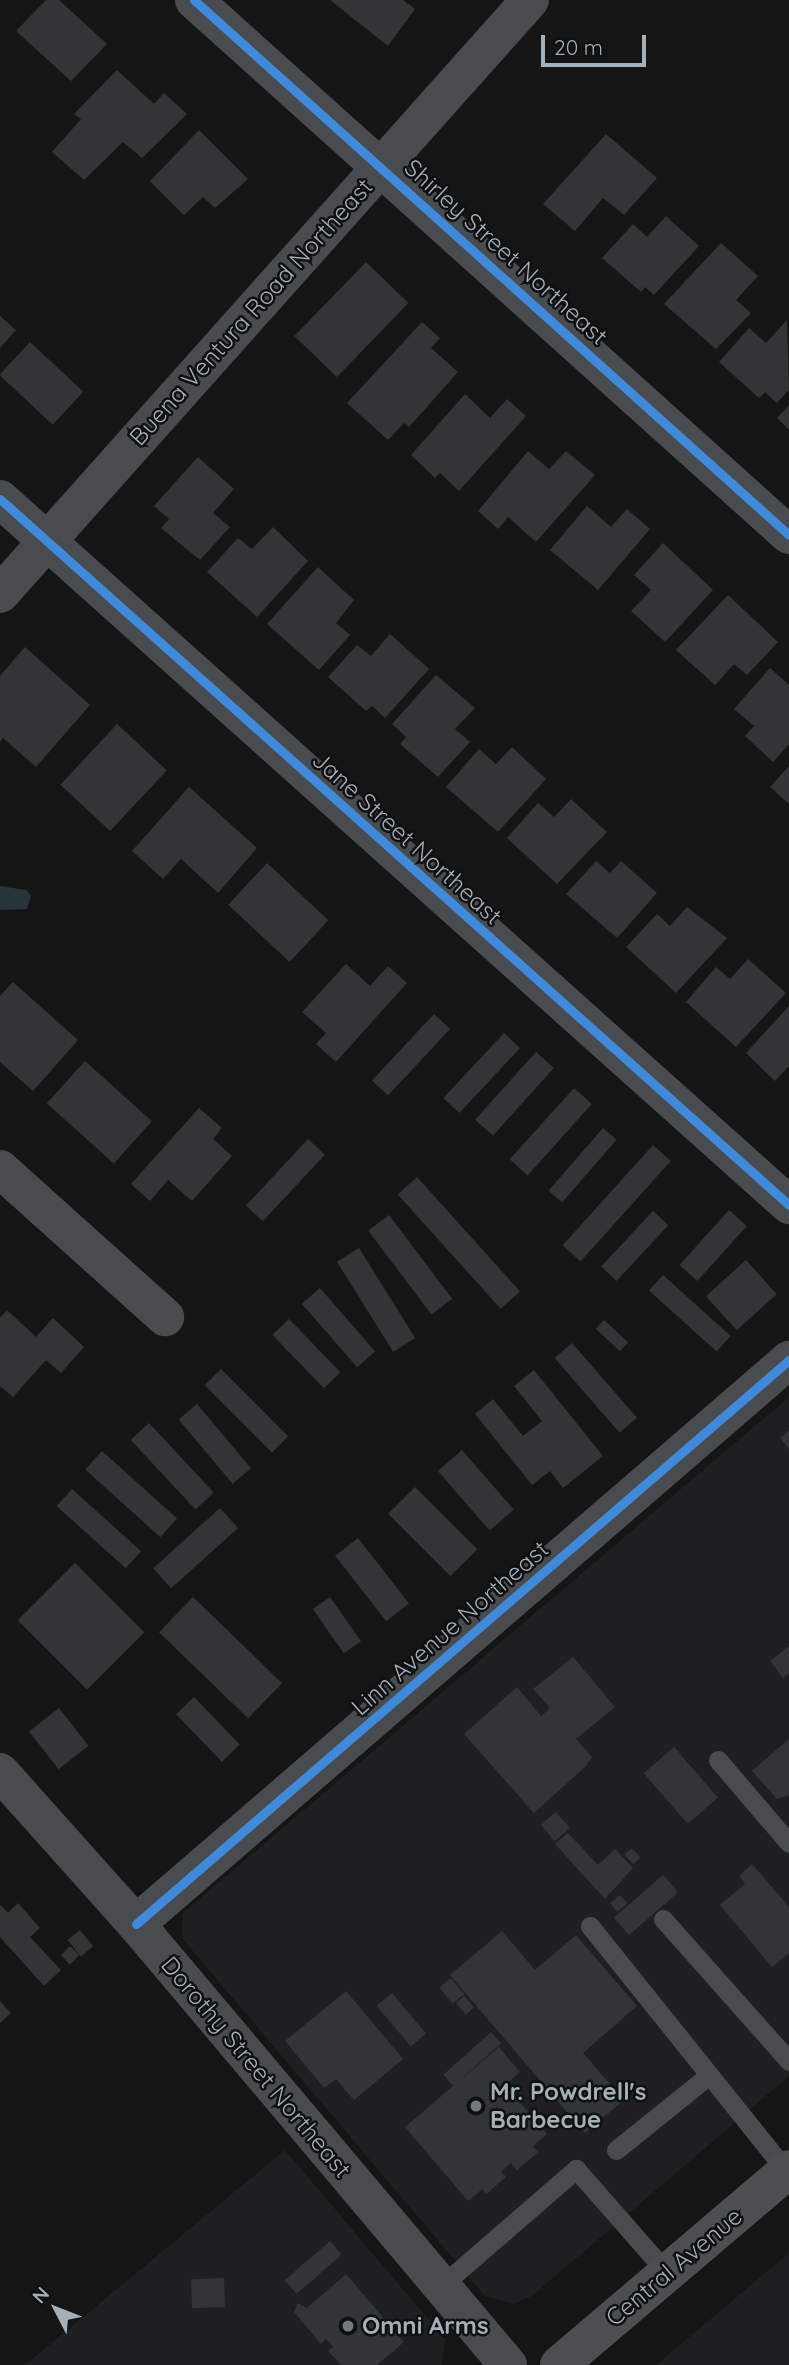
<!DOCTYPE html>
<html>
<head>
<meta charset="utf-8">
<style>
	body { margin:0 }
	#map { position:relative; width:789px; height:2365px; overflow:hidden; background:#151515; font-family:Quicksand,sans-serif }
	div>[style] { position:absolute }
	.built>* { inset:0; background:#1f1f21 }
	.water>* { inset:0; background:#273438 }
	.building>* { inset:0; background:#333435; transform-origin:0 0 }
	.service>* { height:19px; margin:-9.5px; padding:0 9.5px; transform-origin:9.5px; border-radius:9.5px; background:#494c4e }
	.minor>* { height:38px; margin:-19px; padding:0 19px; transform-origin:19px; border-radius:19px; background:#494c4e }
	.primary>* { height:38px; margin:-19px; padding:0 19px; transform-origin:19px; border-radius:19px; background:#4c4e50 }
	.cycleway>* { height:9px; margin:-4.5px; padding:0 4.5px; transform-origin:4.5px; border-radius:4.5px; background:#408adc }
	.dots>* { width:19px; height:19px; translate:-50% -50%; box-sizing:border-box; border:4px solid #0f1011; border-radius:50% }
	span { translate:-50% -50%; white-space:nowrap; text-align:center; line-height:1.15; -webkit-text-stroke:5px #0f1011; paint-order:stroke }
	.street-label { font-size:24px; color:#a5afb8 }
	.poi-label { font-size:24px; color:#a5afb8; font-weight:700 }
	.left { translate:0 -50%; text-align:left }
	.north { position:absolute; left:21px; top:2274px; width:70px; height:70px; -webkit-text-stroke:5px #0f1011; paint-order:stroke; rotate:312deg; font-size:19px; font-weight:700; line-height:28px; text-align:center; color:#a5afb8 }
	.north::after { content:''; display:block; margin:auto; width:24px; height:32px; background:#a5afb8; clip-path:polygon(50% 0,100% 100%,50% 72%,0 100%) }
	.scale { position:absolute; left:541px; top:35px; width:105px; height:32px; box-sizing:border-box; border:4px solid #a5afb8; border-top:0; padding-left:9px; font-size:21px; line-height:24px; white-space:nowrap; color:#a5afb8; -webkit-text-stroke:5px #0f1011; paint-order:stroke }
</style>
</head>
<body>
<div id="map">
	<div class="built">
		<div style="clip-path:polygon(789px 1397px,789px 2076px,532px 2296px,513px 2304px,485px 2296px,182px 1938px,183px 1913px)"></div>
		<div style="clip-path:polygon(285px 2150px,445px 2339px,442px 2365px,25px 2365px)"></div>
		<div style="clip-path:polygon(789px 2253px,789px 2365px,656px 2365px)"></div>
	</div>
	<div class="water">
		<div style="clip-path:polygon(0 886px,26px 890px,31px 896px,27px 909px,0 910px)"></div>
	</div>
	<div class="building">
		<div style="clip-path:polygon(46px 0,59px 0,107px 44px,71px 81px,16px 31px)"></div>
		<div style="clip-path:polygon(330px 0,403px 0,415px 9px,388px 46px)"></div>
		<div style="clip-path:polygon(117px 70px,154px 104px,164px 93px,187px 114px,142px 158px,123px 142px,84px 180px,52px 152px,81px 119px,74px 114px)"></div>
		<div style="clip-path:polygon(199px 130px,248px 179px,215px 208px,203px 197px,184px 215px,150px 181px)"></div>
		<div style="clip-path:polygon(606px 134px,657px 178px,624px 215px,603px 198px,575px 231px,543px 204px)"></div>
		<div style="clip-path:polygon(666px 216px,699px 246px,654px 295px,645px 287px,641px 292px,602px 258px,633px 224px,647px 237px)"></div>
		<div style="clip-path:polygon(721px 243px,758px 276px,736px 300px,751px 313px,716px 349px,664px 304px)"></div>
		<div style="left:366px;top:262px;width:59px;height:103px;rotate:44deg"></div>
		<div style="clip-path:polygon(0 316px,16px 330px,0 348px)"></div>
		<div style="clip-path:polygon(787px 320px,789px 390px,777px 403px,765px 392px,759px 398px,719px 362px,749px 328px,766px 343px)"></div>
		<div style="clip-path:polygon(422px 322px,440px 338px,431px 348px,458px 372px,409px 427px,404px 423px,388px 440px,347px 403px)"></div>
		<div style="left:30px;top:342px;width:73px;height:45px;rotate:43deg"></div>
		<div style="clip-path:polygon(465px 394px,490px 418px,507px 399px,526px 416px,459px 491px,440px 473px,435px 478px,411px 455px)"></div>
		<div style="clip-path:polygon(789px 405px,789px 430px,777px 418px)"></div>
		<div style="clip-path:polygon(528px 451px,549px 469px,566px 451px,595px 475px,536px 542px,508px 517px,498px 529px,478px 511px)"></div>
		<div style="clip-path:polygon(198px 457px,234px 489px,213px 513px,230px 527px,200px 560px,161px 528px,169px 519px,154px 506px)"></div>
		<div style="clip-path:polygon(587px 506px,611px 527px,627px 509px,650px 529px,598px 590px,550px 550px)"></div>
		<div style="clip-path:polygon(273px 527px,308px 561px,257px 617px,207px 572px,238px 538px,252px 549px)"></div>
		<div style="clip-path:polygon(663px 543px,713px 590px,665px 642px,631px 611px,651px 590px,634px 575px)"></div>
		<div style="clip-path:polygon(318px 567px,354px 600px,336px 623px,350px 635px,319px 670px,267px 624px)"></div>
		<div style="clip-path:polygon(728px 595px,778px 642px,747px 675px,734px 664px,715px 685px,676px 650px)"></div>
		<div style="clip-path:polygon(390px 634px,429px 669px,385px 718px,372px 706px,366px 711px,328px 677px,357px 645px,371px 656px)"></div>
		<div style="clip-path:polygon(25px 647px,90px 705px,36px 767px,3px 738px,0 742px,0 676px)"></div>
		<div style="clip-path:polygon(770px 668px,789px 685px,789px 744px,773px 762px,745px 736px,754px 726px,734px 709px)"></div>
		<div style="clip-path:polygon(436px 675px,475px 708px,455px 729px,470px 742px,438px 777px,400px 744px,406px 737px,392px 724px)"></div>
		<div style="left:117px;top:724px;width:68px;height:83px;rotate:43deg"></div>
		<div style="clip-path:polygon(512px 747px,546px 779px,498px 832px,446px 787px,479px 749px,496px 764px)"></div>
		<div style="clip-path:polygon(789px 766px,789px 804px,770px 787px)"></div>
		<div style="clip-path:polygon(189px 787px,257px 848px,218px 893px,181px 859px,163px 879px,132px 851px)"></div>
		<div style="clip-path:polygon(571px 799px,607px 832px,557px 884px,507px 838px,538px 803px,554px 817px)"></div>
		<div style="clip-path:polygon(596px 861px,610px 873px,621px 861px,657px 893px,617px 938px,566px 894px)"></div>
		<div style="left:267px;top:863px;width:84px;height:57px;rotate:43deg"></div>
		<div style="clip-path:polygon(687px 907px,727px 938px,676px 993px,626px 947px,657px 914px,670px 926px)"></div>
		<div style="clip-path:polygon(748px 959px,786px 993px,736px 1047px,686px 1002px,716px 967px,730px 979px)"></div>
		<div style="clip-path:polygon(346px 964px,370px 986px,388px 966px,407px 983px,336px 1062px,316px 1044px,326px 1033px,302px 1012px)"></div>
		<div style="clip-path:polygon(13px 982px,78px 1040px,33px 1091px,0 1062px,0 996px)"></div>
		<div style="clip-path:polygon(789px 1006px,789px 1066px,775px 1081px,746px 1053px)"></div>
		<div style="left:434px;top:1014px;width:22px;height:91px;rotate:43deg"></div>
		<div style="left:504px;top:1033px;width:22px;height:89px;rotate:43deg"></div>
		<div style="left:536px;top:1052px;width:24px;height:91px;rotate:42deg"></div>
		<div style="left:85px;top:1061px;width:90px;height:57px;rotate:42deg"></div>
		<div style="left:574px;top:1088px;width:24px;height:96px;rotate:42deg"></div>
		<div style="clip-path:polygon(199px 1108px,222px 1128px,213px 1139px,232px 1156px,192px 1201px,168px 1180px,150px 1201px,131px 1184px)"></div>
		<div style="left:603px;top:1128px;width:18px;height:83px;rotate:41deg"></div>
		<div style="left:308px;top:1139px;width:23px;height:91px;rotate:43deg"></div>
		<div style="left:653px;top:1145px;width:24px;height:135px;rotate:42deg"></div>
		<div style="left:417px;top:1177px;width:154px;height:26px;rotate:48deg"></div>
		<div style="left:729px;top:1210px;width:24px;height:74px;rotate:42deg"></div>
		<div style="left:653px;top:1211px;width:21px;height:76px;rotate:43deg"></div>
		<div style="left:389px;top:1215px;width:105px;height:26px;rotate:53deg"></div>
		<div style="left:359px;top:1248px;width:106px;height:26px;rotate:58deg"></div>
		<div style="left:746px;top:1260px;width:46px;height:54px;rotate:48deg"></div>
		<div style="left:663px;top:1275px;width:91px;height:21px;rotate:42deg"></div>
		<div style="left:320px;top:1288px;width:84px;height:24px;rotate:49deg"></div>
		<div style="clip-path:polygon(7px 1310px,36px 1337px,53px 1318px,84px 1347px,61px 1373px,46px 1360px,13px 1397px,0 1386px,0 1318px)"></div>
		<div style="left:289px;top:1319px;width:74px;height:23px;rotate:46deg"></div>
		<div style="left:604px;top:1320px;width:33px;height:12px;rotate:43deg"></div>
		<div style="left:572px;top:1343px;width:99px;height:23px;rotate:49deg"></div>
		<div style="left:221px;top:1369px;width:95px;height:23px;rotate:45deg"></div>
		<div style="clip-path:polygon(534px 1370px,603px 1456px,563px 1488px,550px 1471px,532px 1485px,475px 1414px,493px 1399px,523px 1436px,542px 1421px,514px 1386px)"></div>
		<div style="left:197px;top:1404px;width:84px;height:24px;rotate:50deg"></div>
		<div style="left:149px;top:1423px;width:95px;height:25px;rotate:47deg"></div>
		<div style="clip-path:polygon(789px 1430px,789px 1449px,780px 1438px)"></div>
		<div style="left:462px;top:1450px;width:79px;height:32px;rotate:49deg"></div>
		<div style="left:102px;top:1451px;width:101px;height:25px;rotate:42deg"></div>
		<div style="left:415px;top:1487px;width:88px;height:38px;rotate:45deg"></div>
		<div style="left:72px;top:1489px;width:93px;height:23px;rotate:42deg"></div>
		<div style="left:220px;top:1508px;width:27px;height:90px;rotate:48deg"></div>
		<div style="left:358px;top:1538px;width:83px;height:29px;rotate:52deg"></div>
		<div style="left:75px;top:1563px;width:98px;height:81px;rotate:45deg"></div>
		<div style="left:193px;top:1597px;width:124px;height:49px;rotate:44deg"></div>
		<div style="left:330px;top:1597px;width:54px;height:21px;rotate:55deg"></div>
		<div style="clip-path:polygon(789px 1646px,789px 1673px,783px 1678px,770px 1661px)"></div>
		<div style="clip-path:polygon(573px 1657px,615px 1707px,576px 1739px,592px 1757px,586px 1766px,534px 1813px,464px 1734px,517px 1687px,541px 1716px,550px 1708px,533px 1689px)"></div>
		<div style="left:194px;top:1697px;width:66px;height:25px;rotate:46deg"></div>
		<div style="left:59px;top:1708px;width:48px;height:38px;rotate:52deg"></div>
		<div style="clip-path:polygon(789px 1739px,789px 1795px,777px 1799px,752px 1771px)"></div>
		<div style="left:674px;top:1747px;width:67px;height:40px;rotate:49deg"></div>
		<div style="left:556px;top:1812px;width:21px;height:20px;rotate:49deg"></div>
		<div style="clip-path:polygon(568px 1833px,598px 1865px,615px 1849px,633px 1868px,605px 1899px,555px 1844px)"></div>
		<div style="left:632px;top:1848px;width:13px;height:10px;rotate:48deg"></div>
		<div style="clip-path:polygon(752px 1864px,789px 1907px,789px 1953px,772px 1967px,720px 1905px,745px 1884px,739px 1876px)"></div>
		<div style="left:663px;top:1875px;width:23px;height:65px;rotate:49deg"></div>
		<div style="left:620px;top:1895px;width:11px;height:13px;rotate:49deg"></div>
		<div style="clip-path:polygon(18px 1903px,40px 1928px,30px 1937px,61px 1970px,44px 1986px,0 1937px,0 1905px,8px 1913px)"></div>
		<div style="left:80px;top:1930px;width:21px;height:16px;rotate:51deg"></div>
		<div style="clip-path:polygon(502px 1931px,535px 1970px,576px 1935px,637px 2006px,583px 2053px,624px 2100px,585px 2133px,450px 1975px)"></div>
		<div style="left:70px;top:1946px;width:13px;height:13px;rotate:45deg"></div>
		<div style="left:451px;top:1978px;width:21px;height:15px;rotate:51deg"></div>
		<div style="clip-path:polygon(346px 1991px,403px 2059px,354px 2100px,336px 2079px,324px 2088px,285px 2041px)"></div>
		<div style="left:392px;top:1993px;width:53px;height:20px;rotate:50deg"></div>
		<div style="left:464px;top:1996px;width:15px;height:11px;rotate:48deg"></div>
		<div style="clip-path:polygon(0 2001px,11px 2013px,0 2023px)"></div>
		<div style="left:491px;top:2032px;width:15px;height:64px;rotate:48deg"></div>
		<div style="clip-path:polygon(499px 2047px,520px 2072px,505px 2085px,547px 2134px,533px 2146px,538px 2152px,517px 2170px,511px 2163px,501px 2172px,506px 2177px,486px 2194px,482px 2189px,468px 2201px,405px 2127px)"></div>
		<div style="left:330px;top:2241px;width:18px;height:60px;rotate:49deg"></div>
		<div style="clip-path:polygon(346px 2274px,404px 2342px,377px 2365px,341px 2365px,328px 2351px,333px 2347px,326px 2339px,321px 2344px,294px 2312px,298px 2303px,307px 2308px)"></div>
		<div style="left:224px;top:2278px;width:29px;height:33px;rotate:88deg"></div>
	</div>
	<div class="service">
		<div style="left:718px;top:1760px;width:109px;rotate:49.5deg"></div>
		<div style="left:663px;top:1919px;width:190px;rotate:48.4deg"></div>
		<div style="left:590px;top:1926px;width:314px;rotate:51.3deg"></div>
		<div style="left:616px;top:2150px;width:119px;rotate:-38.9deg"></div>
		<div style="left:441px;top:2286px;width:179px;rotate:-40.9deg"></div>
		<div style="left:576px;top:2169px;width:138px;rotate:48.8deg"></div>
	</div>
	<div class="minor">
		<div style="left:194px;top:0;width:800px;rotate:41.96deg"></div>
		<div style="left:0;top:499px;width:1059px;rotate:41.82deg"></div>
		<div style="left:0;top:594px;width:796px;rotate:-48.26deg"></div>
		<div style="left:0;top:1169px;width:222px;rotate:41.9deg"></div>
		<div style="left:0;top:1772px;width:204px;rotate:48.2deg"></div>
		<div style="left:136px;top:1924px;width:577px;rotate:49.85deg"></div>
		<div style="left:136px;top:1924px;width:863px;rotate:-40.82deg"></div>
	</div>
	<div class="primary">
		<div style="left:559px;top:2365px;width:302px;rotate:-40.4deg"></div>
	</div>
	<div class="cycleway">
		<div style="left:194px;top:0;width:800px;rotate:41.96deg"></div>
		<div style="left:0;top:499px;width:1059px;rotate:41.82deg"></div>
		<div style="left:136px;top:1924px;width:863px;rotate:-40.82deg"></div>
	</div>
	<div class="dots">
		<div style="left:476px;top:2106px;background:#73797f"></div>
		<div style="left:348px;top:2326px;background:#73797f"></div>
	</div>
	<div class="street-label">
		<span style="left:506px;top:252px;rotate:42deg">Shirley Street Northeast</span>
		<span style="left:251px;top:312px;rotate:-48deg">Buena Ventura Road Northeast</span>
		<span style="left:407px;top:838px;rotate:42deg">Jane Street Northeast</span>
		<span style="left:450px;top:1628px;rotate:-41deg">Linn Avenue Northeast</span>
		<span style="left:256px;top:2067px;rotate:50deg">Dorothy Street Northeast</span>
		<span style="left:674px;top:2267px;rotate:-40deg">Central Avenue</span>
	</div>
	<div class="poi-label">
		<span class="left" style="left:490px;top:2106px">Mr. Powdrell's<br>Barbecue</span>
		<span class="left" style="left:362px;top:2326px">Omni Arms</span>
	</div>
	<div class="north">N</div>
	<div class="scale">20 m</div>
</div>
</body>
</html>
